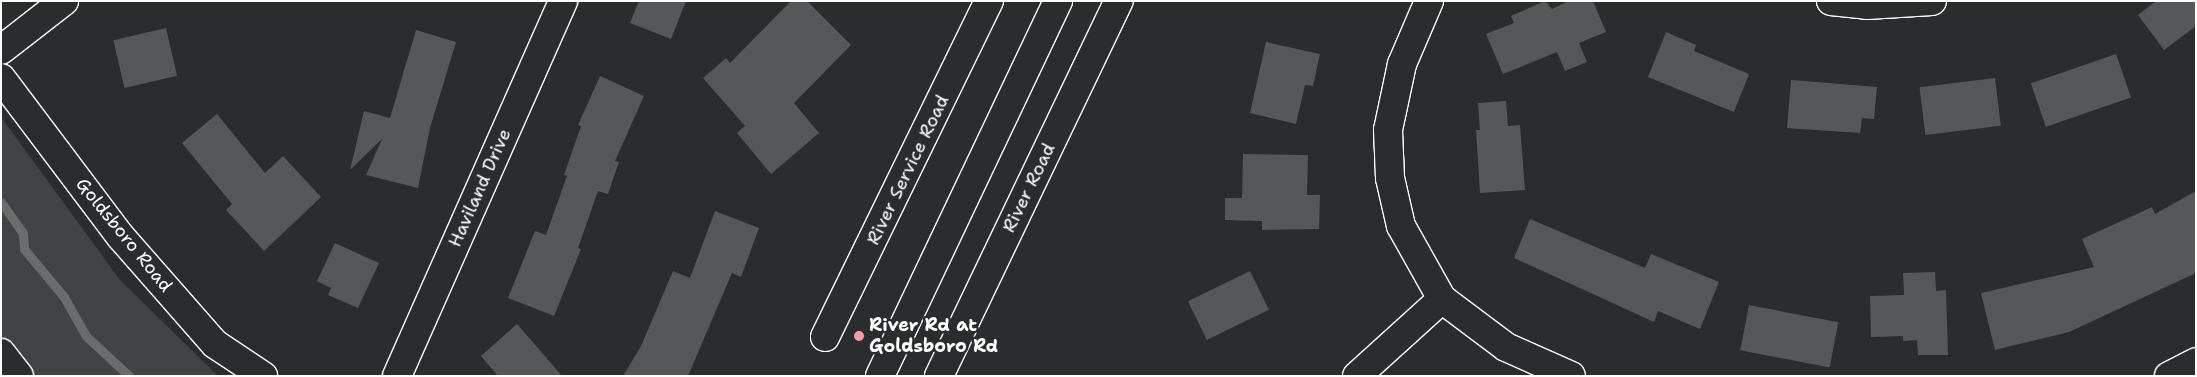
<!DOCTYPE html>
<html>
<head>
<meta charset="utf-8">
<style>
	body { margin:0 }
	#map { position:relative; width:2197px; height:377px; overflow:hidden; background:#2a2d2e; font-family:"Shantell Sans",sans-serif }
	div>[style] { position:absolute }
	.green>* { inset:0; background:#414445 }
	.stream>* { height:9px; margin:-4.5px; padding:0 4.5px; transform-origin:4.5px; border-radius:4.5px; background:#6a6c6d }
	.building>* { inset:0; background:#555758; transform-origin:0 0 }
	.roads { filter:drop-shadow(1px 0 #fff) drop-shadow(-1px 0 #fff) drop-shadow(0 1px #fff) drop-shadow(0 -1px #fff) }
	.minor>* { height:28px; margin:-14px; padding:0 14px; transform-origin:14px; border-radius:14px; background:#2a2d2e }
	.major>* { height:28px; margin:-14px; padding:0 14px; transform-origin:14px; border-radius:14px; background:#2a2d2e }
	.dots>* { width:14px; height:14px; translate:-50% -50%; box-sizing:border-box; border:2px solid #2a2d2e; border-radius:50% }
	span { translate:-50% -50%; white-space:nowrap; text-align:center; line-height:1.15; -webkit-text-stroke:5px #2a2d2e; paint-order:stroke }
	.street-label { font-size:18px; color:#fff }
	.poi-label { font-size:18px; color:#fff; font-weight:700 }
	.left { translate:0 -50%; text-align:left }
	.frame { position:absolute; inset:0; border:2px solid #fff; pointer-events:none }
</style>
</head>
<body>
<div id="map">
	<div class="green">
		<div style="clip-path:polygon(1px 117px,120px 280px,218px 376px,19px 376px,1px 353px)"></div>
	</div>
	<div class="stream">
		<div style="left:1px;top:202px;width:38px;rotate:55deg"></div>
		<div style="left:23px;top:233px;width:16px;rotate:86deg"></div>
		<div style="left:24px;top:249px;width:62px;rotate:50.2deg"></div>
		<div style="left:64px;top:297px;width:45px;rotate:60.6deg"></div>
		<div style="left:86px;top:336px;width:59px;rotate:42.9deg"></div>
	</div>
	<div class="building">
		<div style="clip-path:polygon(639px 1px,686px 1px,671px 39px,630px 23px)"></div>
		<div style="clip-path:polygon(791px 1px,807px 1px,851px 45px,794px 103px,819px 133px,771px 174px,737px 133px,745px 126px,703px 78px,726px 58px,730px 63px)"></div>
		<div style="clip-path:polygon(1545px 1px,1552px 9px,1569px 1px,1593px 1px,1606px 32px,1579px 43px,1587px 62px,1565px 71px,1557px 52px,1503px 74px,1486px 34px,1514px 23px,1511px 16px)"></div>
		<div style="clip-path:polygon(2156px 1px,2196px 1px,2196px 26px,2164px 50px,2138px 15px)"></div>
		<div style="left:166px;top:28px;width:49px;height:54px;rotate:77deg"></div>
		<div style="clip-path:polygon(416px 30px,456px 42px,430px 128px,418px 188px,366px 175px,382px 139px,350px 170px,364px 111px,390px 118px)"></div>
		<div style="clip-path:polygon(1666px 32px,1696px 45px,1694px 51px,1749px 74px,1734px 112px,1648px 77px)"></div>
		<div style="clip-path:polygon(1266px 42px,1320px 54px,1313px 86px,1305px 85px,1296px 124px,1250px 113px)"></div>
		<div style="left:2116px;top:54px;width:46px;height:90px;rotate:71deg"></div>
		<div style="clip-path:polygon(600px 76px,644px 96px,615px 161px,619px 162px,608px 194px,598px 191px,578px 248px,581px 249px,554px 316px,508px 298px,535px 231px,546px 235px,567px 176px,564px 175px,581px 126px,578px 125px)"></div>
		<div style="left:1995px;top:78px;width:48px;height:76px;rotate:83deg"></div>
		<div style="clip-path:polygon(1791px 80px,1877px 87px,1874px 119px,1862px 118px,1860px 133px,1787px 128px)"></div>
		<div style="clip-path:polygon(1506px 101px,1508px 126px,1520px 125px,1525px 190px,1480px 193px,1476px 130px,1480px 130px,1478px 103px)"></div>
		<div style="clip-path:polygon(217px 114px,265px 173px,283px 156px,321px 197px,264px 251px,226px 210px,232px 204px,182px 143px)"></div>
		<div style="clip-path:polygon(1243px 154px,1308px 155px,1307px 195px,1320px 195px,1319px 229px,1262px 230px,1262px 221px,1225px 220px,1225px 198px,1242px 198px)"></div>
		<div style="clip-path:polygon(2196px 191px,2196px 273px,2069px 332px,1995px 350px,1981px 293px,2094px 267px,2082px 239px,2152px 207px,2155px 214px)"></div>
		<div style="clip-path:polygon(715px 211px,759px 228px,741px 277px,732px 273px,688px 376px,623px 376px,641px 346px,673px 271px,690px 278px)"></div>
		<div style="clip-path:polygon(1530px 219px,1645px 268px,1651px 254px,1719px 282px,1700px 329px,1658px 311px,1654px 322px,1514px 258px)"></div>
		<div style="clip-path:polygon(335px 243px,379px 263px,358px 308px,328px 295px,331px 288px,317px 281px)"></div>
		<div style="left:1250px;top:271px;width:43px;height:69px;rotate:64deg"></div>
		<div style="clip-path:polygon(1935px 272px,1936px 291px,1946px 290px,1948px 355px,1918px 355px,1917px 340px,1903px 341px,1903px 336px,1871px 337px,1870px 296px,1904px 295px,1903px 273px)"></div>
		<div style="left:1749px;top:305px;width:91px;height:46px;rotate:11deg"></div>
		<div style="clip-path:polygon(517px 324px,562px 376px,498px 376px,481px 356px)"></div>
	</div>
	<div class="roads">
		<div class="minor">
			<div style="left:1429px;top:1px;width:69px;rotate:113.2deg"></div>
			<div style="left:1402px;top:64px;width:67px;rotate:102deg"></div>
			<div style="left:1388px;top:130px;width:48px;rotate:87.6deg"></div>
			<div style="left:1390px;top:178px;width:49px;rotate:77.1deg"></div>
			<div style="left:1401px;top:226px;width:84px;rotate:60.7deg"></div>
			<div style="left:1442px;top:299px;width:80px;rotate:36.9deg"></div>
			<div style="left:1506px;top:347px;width:71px;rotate:24deg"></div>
			<div style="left:1831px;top:1px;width:36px;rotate:6deg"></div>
			<div style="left:1867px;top:5px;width:65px;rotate:-3.5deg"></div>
			<div style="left:1px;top:50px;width:80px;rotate:-37.9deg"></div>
			<div style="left:825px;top:337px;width:374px;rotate:-64deg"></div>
			<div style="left:1px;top:353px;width:29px;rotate:52deg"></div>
			<div style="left:397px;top:376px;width:410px;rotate:-66.1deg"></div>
			<div style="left:1357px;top:376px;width:115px;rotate:-42.2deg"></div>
			<div style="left:2169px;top:376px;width:30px;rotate:-27deg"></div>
		</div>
		<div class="major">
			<div style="left:1px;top:78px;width:199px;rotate:53deg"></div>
			<div style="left:121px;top:237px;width:142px;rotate:48.7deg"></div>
			<div style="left:215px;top:344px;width:58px;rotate:33.7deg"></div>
			<div style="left:880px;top:376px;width:415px;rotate:-64.6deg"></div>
			<div style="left:939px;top:376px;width:416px;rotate:-64.4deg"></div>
		</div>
	</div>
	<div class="dots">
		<div style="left:859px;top:336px;background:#ff9aa2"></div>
	</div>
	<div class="street-label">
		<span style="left:908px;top:170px;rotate:-64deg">River Service Road</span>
		<span style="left:480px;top:188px;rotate:-66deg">Haviland Drive</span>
		<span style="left:1029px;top:188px;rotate:-64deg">River Road</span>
		<span style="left:124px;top:235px;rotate:51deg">Goldsboro Road</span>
	</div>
	<div class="poi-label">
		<span class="left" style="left:869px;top:336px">River Rd at<br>Goldsboro Rd</span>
	</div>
	<div class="frame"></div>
</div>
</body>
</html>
